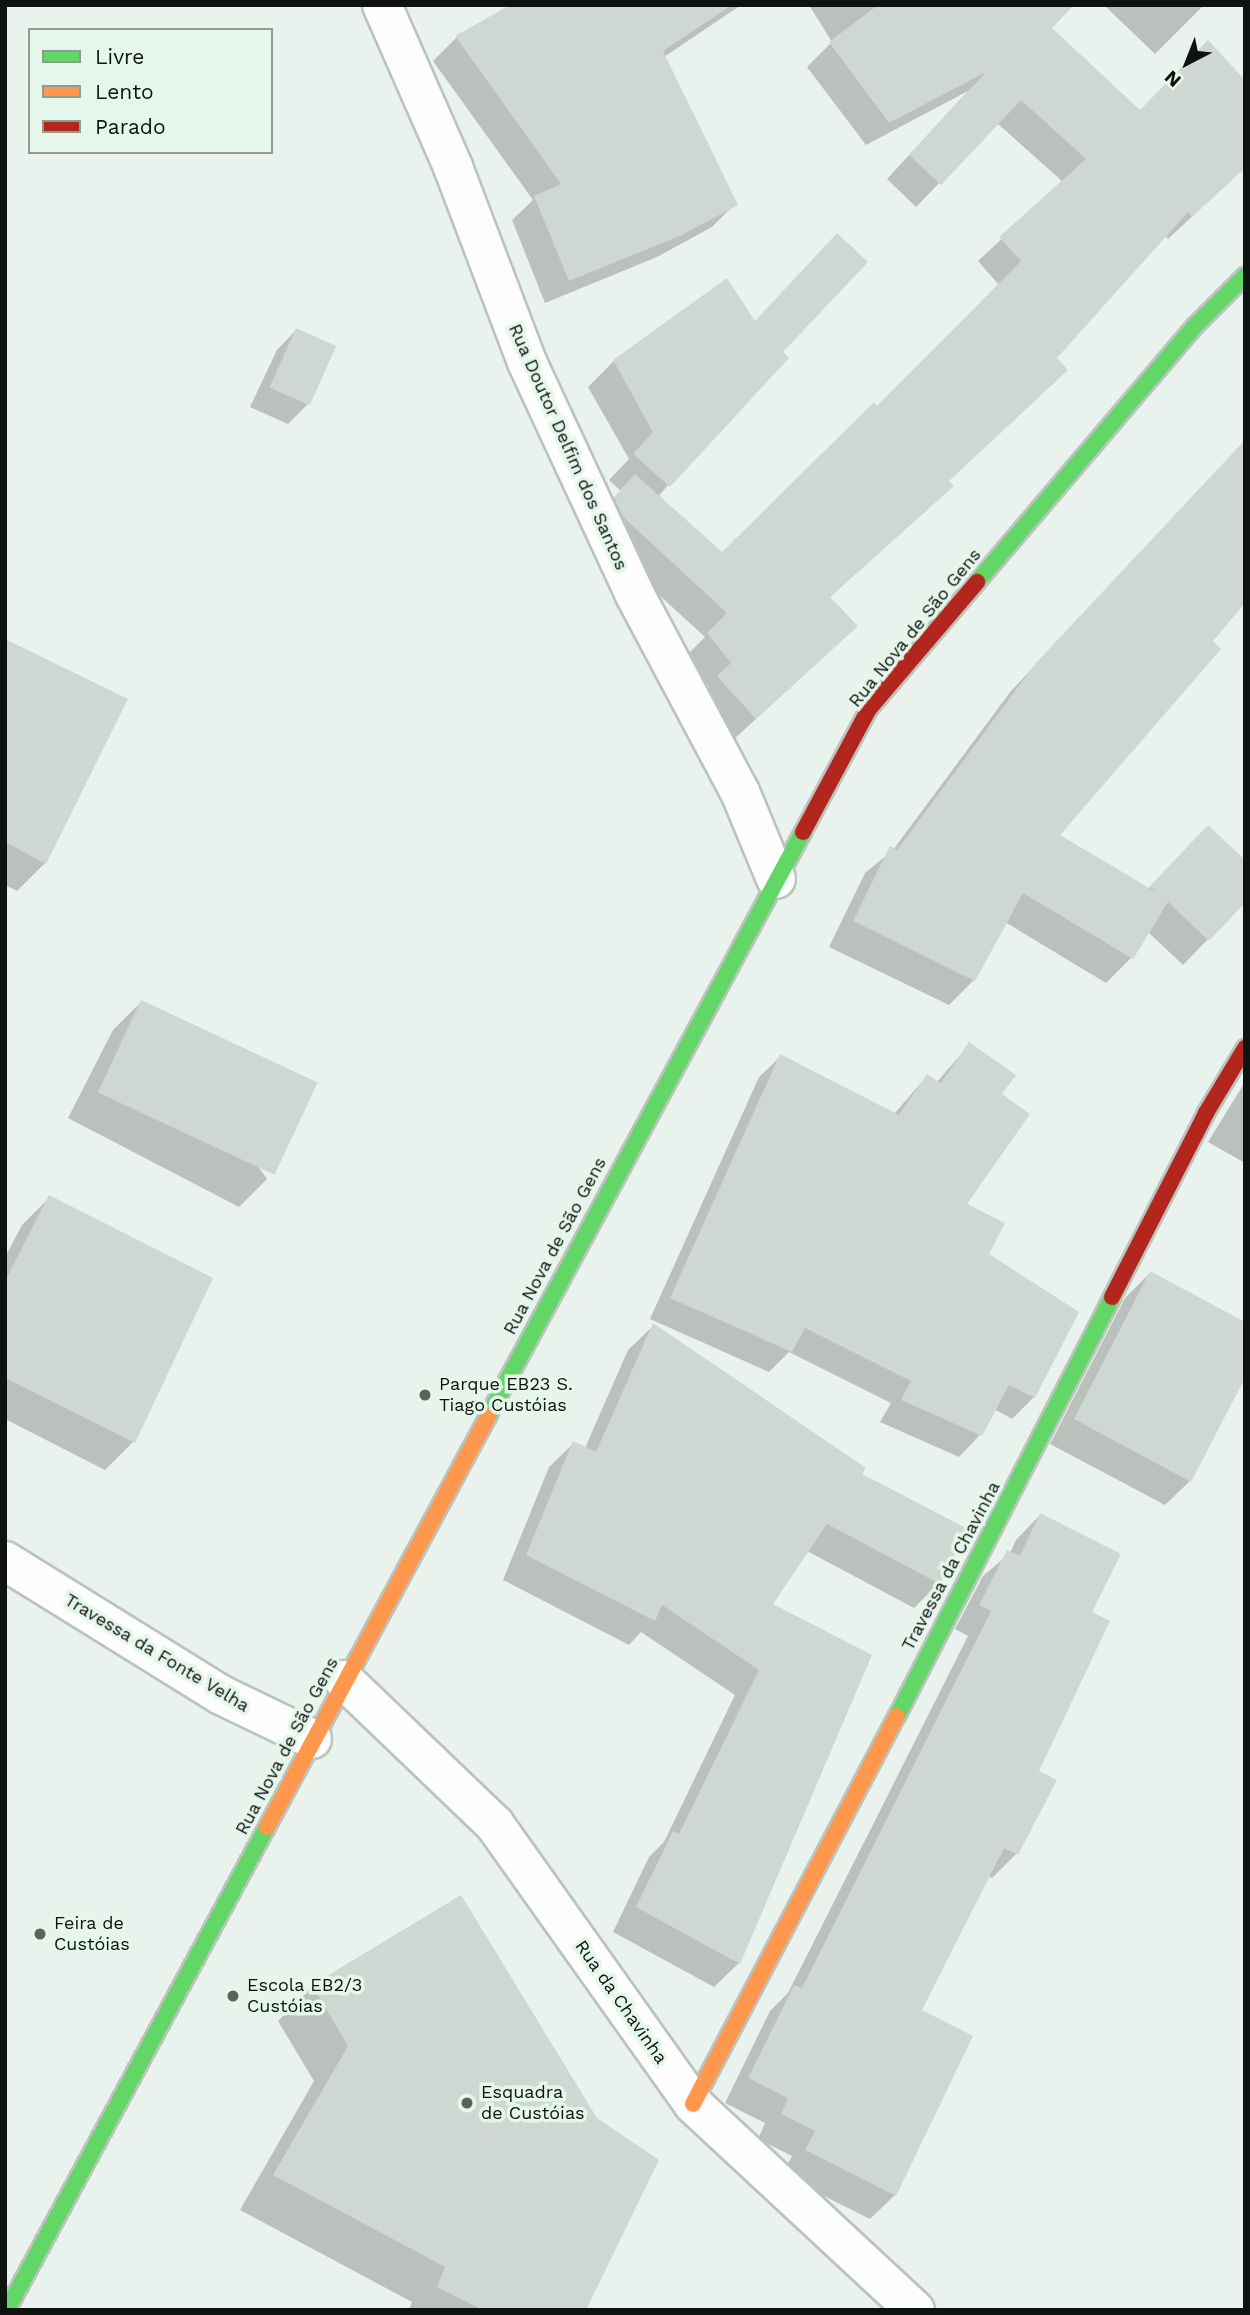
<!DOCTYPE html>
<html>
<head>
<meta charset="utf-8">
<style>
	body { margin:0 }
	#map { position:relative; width:1250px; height:2315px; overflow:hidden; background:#e9f2ec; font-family:"Work Sans",sans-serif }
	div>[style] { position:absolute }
	.shadow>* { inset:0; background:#0003 }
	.building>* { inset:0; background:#cfd7d3; transform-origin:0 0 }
	.roads { filter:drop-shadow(2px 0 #bcc3be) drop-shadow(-2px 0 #bcc3be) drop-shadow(0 2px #bcc3be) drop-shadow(0 -2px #bcc3be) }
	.street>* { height:38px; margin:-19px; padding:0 19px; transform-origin:19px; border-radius:19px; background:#fcfdfc }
	.fast>* { height:16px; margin:-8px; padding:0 8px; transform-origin:8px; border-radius:8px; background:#63d668 }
	.slow>* { height:16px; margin:-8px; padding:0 8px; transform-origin:8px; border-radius:8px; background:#ff974d }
	.jam>* { height:16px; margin:-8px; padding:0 8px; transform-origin:8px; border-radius:8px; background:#b3261e }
	.dots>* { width:19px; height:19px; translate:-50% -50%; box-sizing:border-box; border:4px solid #e5f6eb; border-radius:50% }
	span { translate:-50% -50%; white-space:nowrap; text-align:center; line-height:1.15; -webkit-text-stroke:7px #e5f6eb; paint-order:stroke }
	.street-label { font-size:18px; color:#0e1310 }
	.poi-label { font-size:18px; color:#0e1310 }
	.left { translate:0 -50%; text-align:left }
	.frame { position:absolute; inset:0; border:7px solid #0e1310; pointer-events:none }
	.legend { position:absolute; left:28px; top:28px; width:245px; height:126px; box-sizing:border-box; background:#e5f6eb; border:2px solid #8f9b93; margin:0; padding:9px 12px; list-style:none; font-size:21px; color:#0e1310 }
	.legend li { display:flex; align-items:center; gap:14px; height:35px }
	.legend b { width:35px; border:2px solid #8f9b93 }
	.north { position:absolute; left:1152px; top:28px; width:70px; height:70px; -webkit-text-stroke:5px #e5f6eb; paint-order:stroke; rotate:222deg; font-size:19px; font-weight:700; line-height:28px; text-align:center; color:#0e1310 }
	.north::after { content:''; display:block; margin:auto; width:24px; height:32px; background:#0e1310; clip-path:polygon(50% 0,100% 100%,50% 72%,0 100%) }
</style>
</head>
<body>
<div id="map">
	<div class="shadow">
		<div style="clip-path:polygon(512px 5px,741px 5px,664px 57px,735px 204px,712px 227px,657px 257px,545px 303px,512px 220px,533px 200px,433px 61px,456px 38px)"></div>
		<div style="clip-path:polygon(809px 5px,1071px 5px,1050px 28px,1140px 112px,1245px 167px,1168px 239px,1165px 235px,947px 481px,952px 486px,829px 598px,832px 649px,732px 741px,695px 700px,709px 686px,685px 657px,705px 637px,600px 541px,592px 522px,621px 491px,609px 480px,629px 459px,588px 387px,614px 361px,754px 323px,780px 352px,658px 497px,722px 554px,877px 409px,999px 285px,978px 261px,1063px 182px,997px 123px,916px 207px,887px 179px,968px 91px,866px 145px,807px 67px,832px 42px)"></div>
		<div style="clip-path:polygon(1104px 5px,1204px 5px,1155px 54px)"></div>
		<div style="clip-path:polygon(296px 330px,307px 405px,288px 424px,250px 407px,277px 350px)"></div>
		<div style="clip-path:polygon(1211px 477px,1058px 835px,1148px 889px,1183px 852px,1245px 901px,1183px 965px,1148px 932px,1131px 958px,1106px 983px,1005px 922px,974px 980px,949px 1005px,829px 947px,865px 873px,893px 850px,1011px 691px)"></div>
		<div style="clip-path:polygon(5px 641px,45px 863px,17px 891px,5px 885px)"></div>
		<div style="clip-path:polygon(141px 1002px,267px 1179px,239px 1207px,68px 1118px,113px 1030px)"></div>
		<div style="clip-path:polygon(969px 1045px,1000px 1095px,965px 1205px,987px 1255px,1034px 1397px,1012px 1419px,994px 1409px,980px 1435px,959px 1457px,880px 1422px,891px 1403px,789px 1352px,769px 1372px,650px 1319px,759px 1077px,781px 1056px,894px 1114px,927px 1076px,937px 1082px)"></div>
		<div style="clip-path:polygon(1245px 1082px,1245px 1163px,1208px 1142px)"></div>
		<div style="clip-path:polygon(50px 1197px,211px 1279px,133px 1442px,105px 1470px,5px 1419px,5px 1257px,22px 1225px)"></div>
		<div style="clip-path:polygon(1150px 1273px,1190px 1481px,1165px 1505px,1050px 1444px,1125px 1298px)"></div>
		<div style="clip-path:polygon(653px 1326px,859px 1474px,939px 1583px,914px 1608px,807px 1551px,770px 1605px,739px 1963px,714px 1987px,613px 1932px,649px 1857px,664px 1842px,735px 1695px,641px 1632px,629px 1645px,503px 1580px,549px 1467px,574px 1443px,585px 1448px,628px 1350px)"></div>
		<div style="clip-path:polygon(1040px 1515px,1090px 1613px,1037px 1771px,1016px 1854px,992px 1878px,988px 1876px,920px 2010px,895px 2195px,870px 2219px,782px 2175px,792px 2156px,758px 2139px,765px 2123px,725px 2103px,770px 2011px,788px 1993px,968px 1636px,955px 1629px,983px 1576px,1010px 1553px,1016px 1540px)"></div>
		<div style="clip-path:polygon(461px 1898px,584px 2310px,409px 2310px,412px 2302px,240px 2210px,314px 2081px,278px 2021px,313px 1986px)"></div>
	</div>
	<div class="building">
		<div style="clip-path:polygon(510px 5px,732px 5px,663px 51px,738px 205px,682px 235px,569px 281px,534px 196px,561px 184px,455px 36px)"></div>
		<div style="clip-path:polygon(878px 5px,1074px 5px,1052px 28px,1140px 110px,1208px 40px,1245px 80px,1245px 168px,1192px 217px,1188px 212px,1057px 358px,1068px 370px,949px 481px,954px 486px,830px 597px,858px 626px,756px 719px,717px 676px,731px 663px,707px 633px,727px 613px,623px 517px,614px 497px,635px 474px,722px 552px,874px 402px,877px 406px,1021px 261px,999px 237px,1086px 159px,1021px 100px,941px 185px,909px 155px,986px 72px,889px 123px,829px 42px)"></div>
		<div style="clip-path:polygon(837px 233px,868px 262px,783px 352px,789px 358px,670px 487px,633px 454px,653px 432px,613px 360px,727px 278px,755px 321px)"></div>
		<div style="left:296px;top:328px;width:44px;height:65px;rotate:24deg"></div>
		<div style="clip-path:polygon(1245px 440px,1245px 603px,1213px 641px,1221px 649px,1060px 835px,1156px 892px,1150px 886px,1208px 825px,1245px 860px,1245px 903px,1209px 941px,1168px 902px,1133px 959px,1023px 893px,975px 981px,853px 921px,890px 846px,897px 850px,1035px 664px)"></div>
		<div style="clip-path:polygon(5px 639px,128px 699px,46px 864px,5px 842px)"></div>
		<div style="left:141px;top:1000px;width:195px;height:102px;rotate:25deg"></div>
		<div style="clip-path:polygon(969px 1042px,1016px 1075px,1002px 1094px,1030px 1114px,967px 1204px,1005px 1223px,989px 1254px,1079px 1312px,1035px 1398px,1009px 1385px,982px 1436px,901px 1400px,911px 1381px,805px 1328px,792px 1352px,670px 1298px,780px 1054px,899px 1115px,927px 1074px,941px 1083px)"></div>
		<div style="clip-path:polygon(49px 1195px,213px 1278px,135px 1443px,5px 1378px,5px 1281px)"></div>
		<div style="clip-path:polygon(1150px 1271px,1245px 1322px,1245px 1378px,1191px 1482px,1074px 1419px)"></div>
		<div style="clip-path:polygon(653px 1323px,866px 1468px,862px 1474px,968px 1529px,940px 1584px,827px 1524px,773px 1604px,872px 1655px,740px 1964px,636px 1907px,673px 1831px,679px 1834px,759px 1670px,662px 1605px,655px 1621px,526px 1555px,573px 1441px,596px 1452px)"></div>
		<div style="clip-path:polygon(1040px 1513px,1121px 1554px,1092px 1612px,1110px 1621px,1039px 1771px,1057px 1780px,1018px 1855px,1004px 1848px,922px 2010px,973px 2036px,896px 2196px,805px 2150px,815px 2131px,781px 2114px,788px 2098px,748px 2078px,794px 1985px,802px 1988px,991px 1611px,979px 1605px,1007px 1550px,1020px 1556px)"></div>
		<div style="clip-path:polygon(461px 1895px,597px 2118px,659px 2160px,586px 2310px,483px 2310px,437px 2287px,445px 2267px,273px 2175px,348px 2046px,312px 1985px)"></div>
	</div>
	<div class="roads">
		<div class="street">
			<div style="left:382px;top:5px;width:177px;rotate:66.3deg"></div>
			<div style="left:453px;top:167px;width:209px;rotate:69.2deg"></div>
			<div style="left:527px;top:362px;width:255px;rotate:65.1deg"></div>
			<div style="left:634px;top:593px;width:225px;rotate:62deg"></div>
			<div style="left:740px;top:792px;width:94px;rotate:67.5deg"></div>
			<div style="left:5px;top:1561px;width:254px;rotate:31.8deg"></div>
			<div style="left:221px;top:1695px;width:101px;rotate:25.8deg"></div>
			<div style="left:344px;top:1680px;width:209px;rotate:43.8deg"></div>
			<div style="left:495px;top:1825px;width:342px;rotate:54.6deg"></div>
			<div style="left:693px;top:2104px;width:303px;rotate:42.9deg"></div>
		</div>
		<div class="fast">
			<div style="left:977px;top:582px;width:336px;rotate:-49.6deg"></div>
			<div style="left:1195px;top:326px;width:71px;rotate:-45deg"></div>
			<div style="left:488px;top:1416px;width:664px;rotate:-61.66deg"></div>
			<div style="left:897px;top:1716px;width:471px;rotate:-62.8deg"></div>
			<div style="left:7px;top:2310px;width:549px;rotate:-61.71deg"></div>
		</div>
		<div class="slow">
			<div style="left:267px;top:1827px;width:467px;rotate:-61.7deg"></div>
			<div style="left:693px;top:2104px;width:438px;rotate:-62.3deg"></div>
		</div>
		<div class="jam">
			<div style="left:803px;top:832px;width:140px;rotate:-61.8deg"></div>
			<div style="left:869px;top:709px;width:167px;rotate:-49.6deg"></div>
			<div style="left:1112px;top:1297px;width:207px;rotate:-62.9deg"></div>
			<div style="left:1206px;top:1113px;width:76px;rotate:-59deg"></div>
		</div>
	</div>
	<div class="dots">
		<div style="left:425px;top:1395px;background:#5b615d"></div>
		<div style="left:40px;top:1934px;background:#5b615d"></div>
		<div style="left:233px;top:1996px;background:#5b615d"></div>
		<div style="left:467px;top:2103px;background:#5b615d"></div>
	</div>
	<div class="street-label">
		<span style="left:568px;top:447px;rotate:66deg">Rua Doutor Delfim dos Santos</span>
		<span style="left:915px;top:628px;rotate:-51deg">Rua Nova de São Gens</span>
		<span style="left:555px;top:1246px;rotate:-62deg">Rua Nova de São Gens</span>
		<span style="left:951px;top:1566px;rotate:-62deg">Travessa da Chavinha</span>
		<span style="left:157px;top:1653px;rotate:31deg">Travessa da Fonte Velha</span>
		<span style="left:287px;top:1746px;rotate:-62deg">Rua Nova de São Gens</span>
		<span style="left:621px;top:2002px;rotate:55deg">Rua da Chavinha</span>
	</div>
	<div class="poi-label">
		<span class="left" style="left:439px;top:1395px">Parque EB23 S.<br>Tiago Custóias</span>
		<span class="left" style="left:54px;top:1934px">Feira de<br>Custóias</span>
		<span class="left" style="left:247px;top:1996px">Escola EB2/3<br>Custóias</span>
		<span class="left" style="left:481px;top:2103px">Esquadra<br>de Custóias</span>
	</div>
	<div class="frame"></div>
	<ul class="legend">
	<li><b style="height:9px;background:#63d668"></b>Livre</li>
	<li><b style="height:9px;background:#ff974d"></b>Lento</li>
	<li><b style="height:9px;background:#b3261e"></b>Parado</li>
	</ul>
	<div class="north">N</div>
</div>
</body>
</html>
